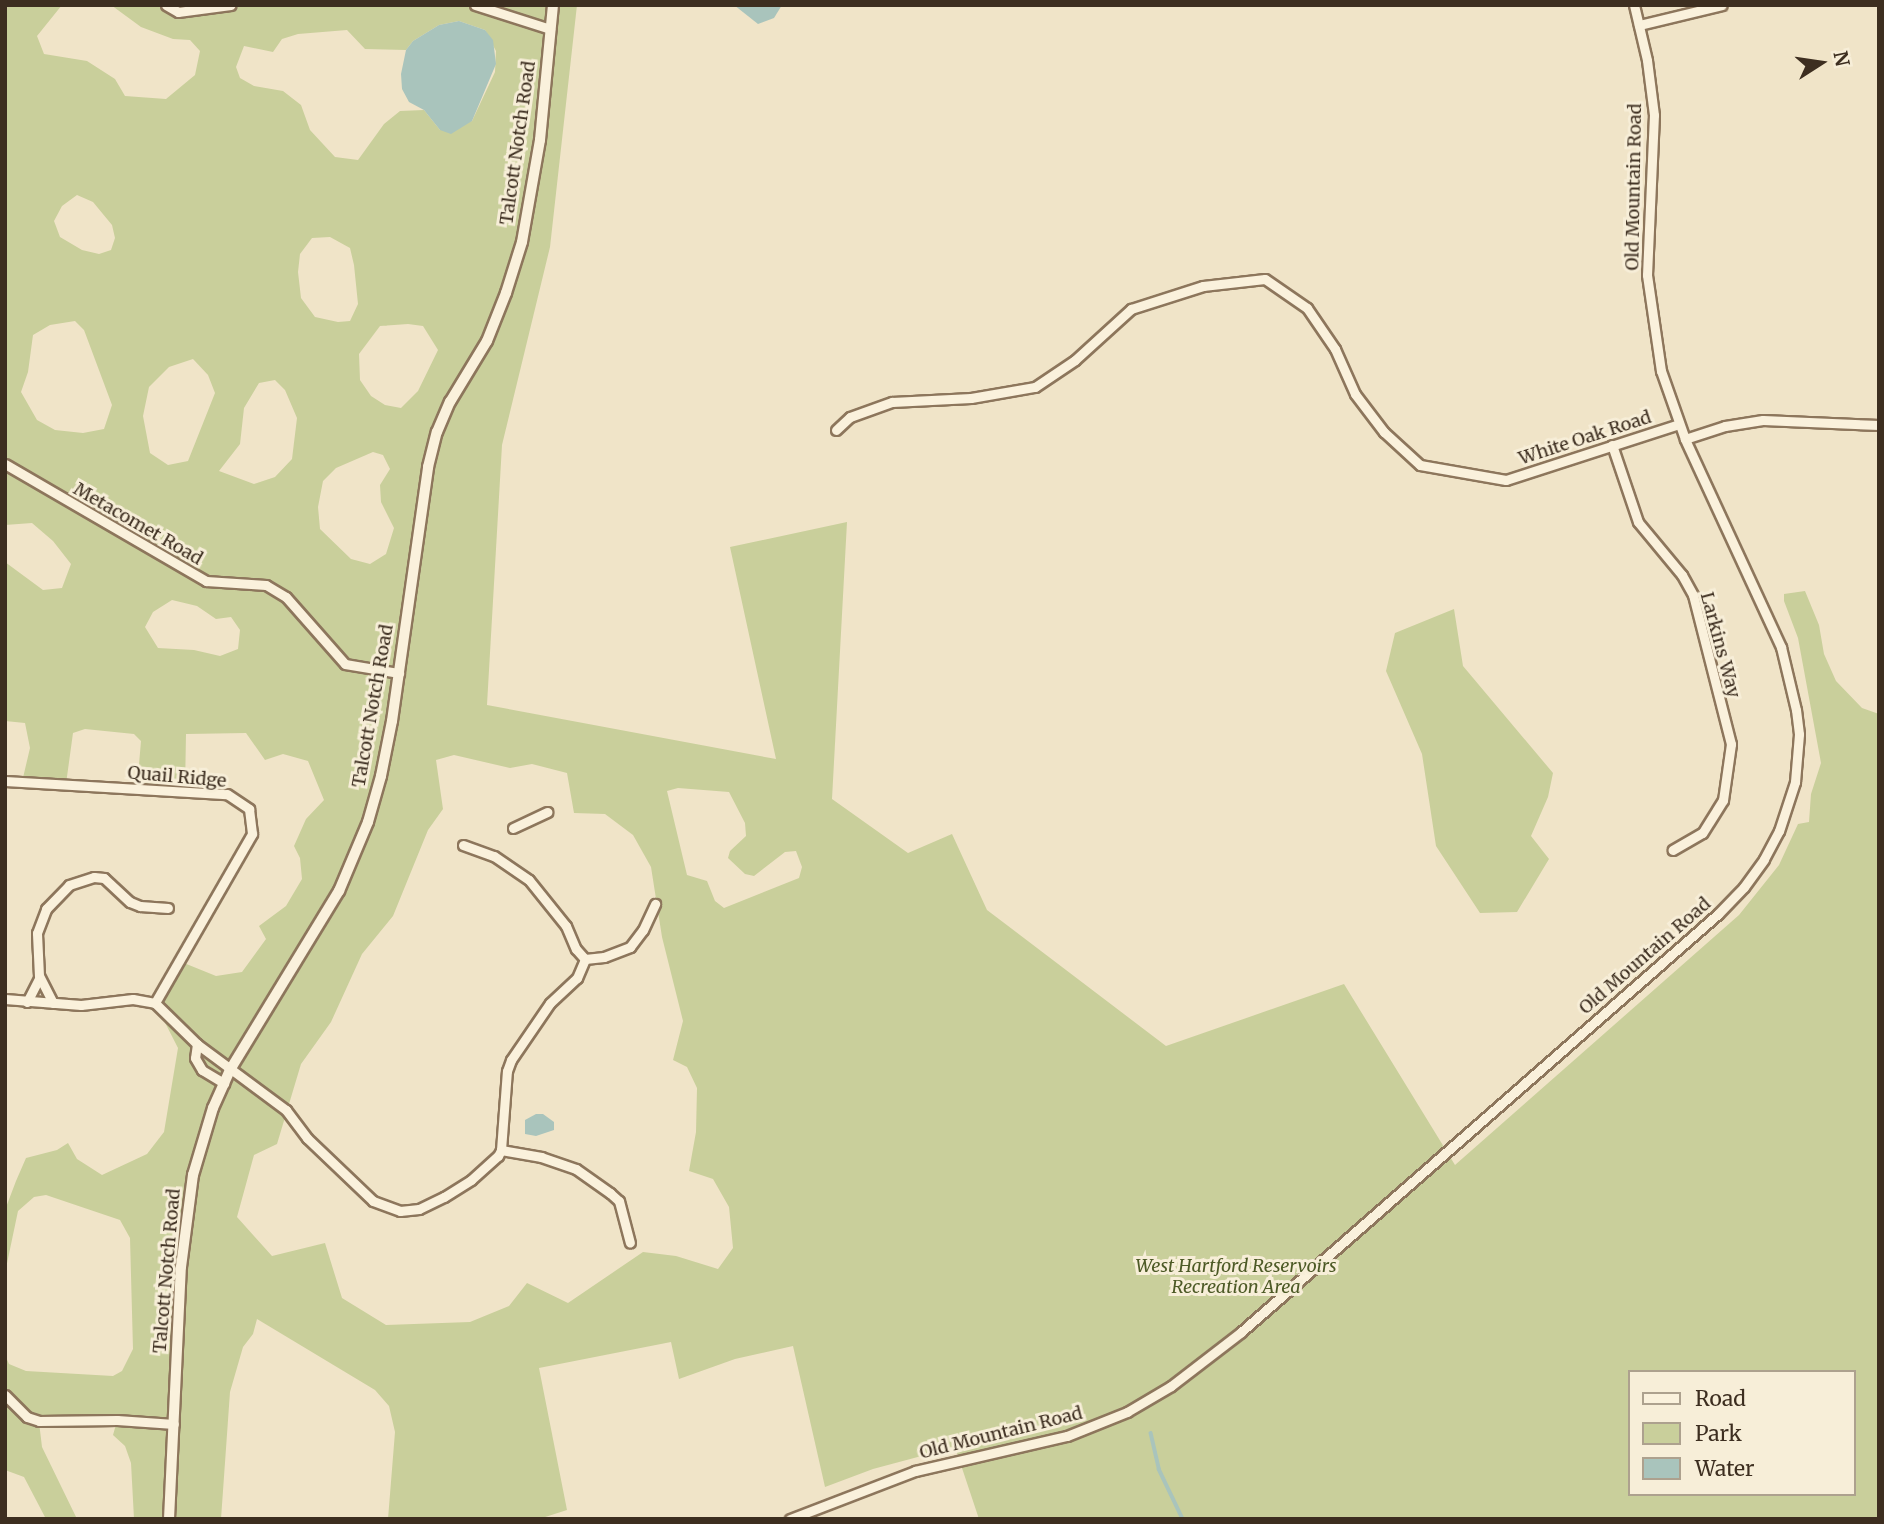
<!DOCTYPE html>
<html>
<head>
<meta charset="utf-8">
<style>
	body { margin:0 }
	#map { position:relative; width:1884px; height:1524px; overflow:hidden; background:#f0e4c8; font-family:Merriweather,serif }
	div>[style] { position:absolute }
	.green>* { inset:0; background:#c9cf9b }
	.water>* { inset:0; background:#a9c4bc }
	.stream>* { height:3.5px; margin:-1.75px; padding:0 1.75px; transform-origin:1.75px; border-radius:1.75px; background:#a9c4bc }
	.roads { filter:drop-shadow(2px 0 #8d765c) drop-shadow(-2px 0 #8d765c) drop-shadow(0 2px #8d765c) drop-shadow(0 -2px #8d765c) }
	.minor>* { height:9px; margin:-4.5px; padding:0 4.5px; transform-origin:4.5px; border-radius:4.5px; background:#faf1dc }
	.tertiary>* { height:10px; margin:-5px; padding:0 5px; transform-origin:5px; border-radius:5px; background:#faf1dc }
	span { translate:-50% -50%; white-space:nowrap; text-align:center; line-height:1.15; -webkit-text-stroke:6px #f7eed8; paint-order:stroke }
	.street-label { font-size:18px; color:#3d2e20 }
	.park-label { font-size:18px; color:#4d5a26; font-style:italic }
	.frame { position:absolute; inset:0; border:7px solid #3d2e20; pointer-events:none }
	.legend { position:absolute; left:1628px; top:1370px; width:228px; height:126px; box-sizing:border-box; background:#f7eed8; border:2px solid #ada18e; margin:0; padding:9px 12px; list-style:none; font-size:21px; color:#3d2e20 }
	.legend li { display:flex; align-items:center; gap:14px; height:35px }
	.legend b { width:35px; border:2px solid #ada18e }
	.north { position:absolute; left:1786px; top:28px; width:70px; height:70px; -webkit-text-stroke:5px #f7eed8; paint-order:stroke; rotate:78deg; font-size:19px; font-weight:700; line-height:28px; text-align:center; color:#3d2e20 }
	.north::after { content:''; display:block; margin:auto; width:24px; height:32px; background:#3d2e20; clip-path:polygon(50% 0,100% 100%,50% 72%,0 100%) }
</style>
</head>
<body>
<div id="map">
	<div class="green">
		<div style="clip-path:polygon(evenodd,5px 5px,62px 5px,37px 36px,44px 54px,87px 61px,115px 79px,125px 96px,166px 99px,195px 75px,200px 51px,190px 40px,173px 39px,141px 27px,111px 5px,577px 5px,550px 247px,502px 445px,487px 705px,776px 759px,730px 547px,847px 522px,832px 799px,908px 853px,952px 834px,987px 910px,1166px 1046px,1344px 984px,1455px 1165px,1739px 915px,1779px 865px,1798px 824px,1809px 822px,1811px 794px,1821px 763px,1798px 638px,1784px 601px,1784px 594px,1805px 591px,1819px 625px,1824px 654px,1836px 681px,1862px 708px,1879px 714px,1879px 1519px,979px 1519px,955px 1447px,873px 1469px,825px 1487px,793px 1346px,735px 1359px,679px 1379px,671px 1342px,539px 1368px,567px 1510px,539px 1519px,388px 1519px,395px 1432px,389px 1406px,375px 1390px,257px 1319px,253px 1334px,243px 1347px,230px 1392px,221px 1519px,134px 1519px,131px 1463px,125px 1446px,113px 1435px,117px 1421px,39px 1422px,42px 1447px,77px 1519px,46px 1519px,24px 1477px,5px 1470px,5px 1355px,9px 1364px,26px 1371px,113px 1376px,122px 1371px,133px 1349px,130px 1238px,120px 1220px,46px 1195px,34px 1197px,18px 1211px,5px 1273px,5px 1210px,16px 1181px,26px 1158px,57px 1150px,68px 1143px,77px 1159px,102px 1175px,147px 1154px,164px 1132px,178px 1048px,155px 1003px,179px 961px,216px 976px,242px 972px,266px 939px,259px 926px,286px 906px,302px 879px,300px 858px,294px 846px,306px 819px,324px 800px,308px 761px,283px 754px,265px 760px,246px 733px,186px 734px,185px 790px,137px 788px,141px 741px,134px 734px,85px 729px,73px 733px,66px 784px,22px 782px,30px 748px,25px 723px,5px 721px,5px 562px,43px 590px,62px 588px,71px 564px,53px 541px,32px 523px,5px 525px,5px 5px,459px 21px,485px 30px,496px 51px,495px 72px,472px 121px,440px 130px,424px 110px,400px 111px,384px 124px,358px 160px,335px 157px,310px 130px,301px 105px,283px 91px,254px 86px,240px 78px,236px 67px,244px 46px,273px 52px,282px 39px,298px 34px,347px 30px,365px 49px,406px 50px,413px 41px,439px 25px,459px 21px,5px 5px,77px 195px,93px 202px,112px 225px,115px 238px,111px 250px,99px 254px,82px 250px,60px 237px,54px 221px,62px 206px,77px 195px,5px 5px,330px 237px,350px 248px,354px 265px,358px 304px,350px 321px,338px 322px,315px 317px,301px 298px,298px 272px,300px 254px,312px 238px,330px 237px,5px 5px,75px 321px,84px 330px,112px 405px,104px 429px,83px 433px,55px 430px,37px 420px,21px 392px,28px 372px,33px 335px,50px 325px,75px 321px,5px 5px,408px 324px,423px 326px,438px 350px,418px 391px,401px 408px,385px 405px,371px 396px,360px 380px,359px 354px,380px 326px,408px 324px,5px 5px,193px 359px,208px 375px,215px 393px,188px 461px,168px 465px,150px 453px,143px 416px,149px 387px,169px 367px,193px 359px,5px 5px,275px 380px,285px 390px,297px 418px,292px 459px,275px 477px,254px 484px,219px 471px,240px 444px,244px 408px,259px 383px,275px 380px,5px 5px,373px 452px,383px 455px,390px 469px,380px 485px,381px 502px,394px 528px,386px 554px,370px 564px,351px 559px,320px 529px,318px 507px,323px 481px,336px 468px,373px 452px,5px 5px,172px 600px,197px 606px,216px 619px,231px 617px,240px 630px,238px 649px,220px 656px,194px 650px,158px 648px,145px 627px,153px 612px,172px 600px,5px 5px,454px 755px,510px 768px,532px 764px,567px 773px,574px 813px,605px 814px,633px 835px,651px 867px,662px 937px,683px 1021px,673px 1060px,687px 1067px,697px 1088px,696px 1132px,689px 1171px,713px 1179px,729px 1207px,733px 1248px,718px 1269px,676px 1256px,643px 1252px,568px 1303px,527px 1283px,509px 1306px,470px 1322px,386px 1325px,342px 1298px,325px 1243px,272px 1256px,237px 1217px,254px 1155px,277px 1144px,301px 1064px,331px 1022px,362px 954px,393px 916px,428px 830px,443px 809px,436px 760px,454px 755px,5px 5px,678px 788px,729px 792px,745px 823px,746px 836px,730px 851px,728px 858px,745px 874px,754px 876px,785px 852px,796px 851px,802px 867px,799px 878px,724px 908px,715px 901px,707px 881px,687px 875px,667px 791px,678px 788px,5px 5px,1630px 1372px,1854px 1372px,1854px 1494px,1630px 1494px,1630px 1372px)"></div>
		<div style="clip-path:polygon(1454px 609px,1463px 666px,1553px 773px,1548px 797px,1531px 836px,1549px 859px,1517px 912px,1480px 913px,1436px 846px,1422px 754px,1386px 671px,1395px 633px)"></div>
	</div>
	<div class="water">
		<div style="clip-path:polygon(734px 5px,782px 5px,774px 18px,758px 24px)"></div>
		<div style="clip-path:polygon(459px 21px,485px 30px,493px 40px,496px 64px,472px 121px,451px 134px,440px 130px,424px 110px,409px 102px,402px 89px,401px 74px,406px 50px,413px 41px,439px 25px)"></div>
		<div style="clip-path:polygon(536px 1114px,543px 1114px,554px 1122px,554px 1130px,536px 1136px,525px 1134px,525px 1120px)"></div>
	</div>
	<div class="stream">
		<div style="left:1151px;top:1433px;width:37px;rotate:77deg"></div>
		<div style="left:1159px;top:1469px;width:55px;rotate:64.4deg"></div>
	</div>
	<div class="roads">
		<div class="minor">
			<div style="left:166px;top:5px;width:14px;rotate:30deg"></div>
			<div style="left:178px;top:12px;width:53px;rotate:-7.5deg"></div>
			<div style="left:475px;top:5px;width:79px;rotate:17.7deg"></div>
			<div style="left:1639px;top:25px;width:85px;rotate:-13.5deg"></div>
			<div style="left:836px;top:430px;width:19px;rotate:-43deg"></div>
			<div style="left:850px;top:417px;width:45px;rotate:-19.7deg"></div>
			<div style="left:892px;top:402px;width:79px;rotate:-2.9deg"></div>
			<div style="left:971px;top:398px;width:65px;rotate:-9.8deg"></div>
			<div style="left:1035px;top:387px;width:48px;rotate:-34deg"></div>
			<div style="left:1075px;top:360px;width:76px;rotate:-42.3deg"></div>
			<div style="left:1131px;top:309px;width:76px;rotate:-17.7deg"></div>
			<div style="left:1203px;top:286px;width:62px;rotate:-6.4deg"></div>
			<div style="left:1265px;top:279px;width:51px;rotate:34.6deg"></div>
			<div style="left:1307px;top:308px;width:50px;rotate:55.7deg"></div>
			<div style="left:1335px;top:349px;width:49px;rotate:66deg"></div>
			<div style="left:1355px;top:394px;width:48px;rotate:52.7deg"></div>
			<div style="left:1384px;top:432px;width:49px;rotate:42.5deg"></div>
			<div style="left:1420px;top:465px;width:87px;rotate:9.9deg"></div>
			<div style="left:1506px;top:480px;width:182px;rotate:-17.9deg"></div>
			<div style="left:1685px;top:439px;width:42px;rotate:-18deg"></div>
			<div style="left:1725px;top:426px;width:38px;rotate:-9deg"></div>
			<div style="left:1763px;top:420px;width:116px;rotate:2.5deg"></div>
			<div style="left:1612px;top:445px;width:81px;rotate:71.3deg"></div>
			<div style="left:1638px;top:522px;width:69px;rotate:50.3deg"></div>
			<div style="left:1682px;top:575px;width:23px;rotate:61deg"></div>
			<div style="left:1693px;top:595px;width:154px;rotate:75.7deg"></div>
			<div style="left:1731px;top:744px;width:57px;rotate:98.1deg"></div>
			<div style="left:1723px;top:800px;width:39px;rotate:122deg"></div>
			<div style="left:1702px;top:833px;width:34px;rotate:150deg"></div>
			<div style="left:5px;top:464px;width:233px;rotate:30.2deg"></div>
			<div style="left:206px;top:581px;width:60px;rotate:3.8deg"></div>
			<div style="left:266px;top:585px;width:23px;rotate:31deg"></div>
			<div style="left:286px;top:597px;width:89px;rotate:48.6deg"></div>
			<div style="left:345px;top:664px;width:55px;rotate:9.5deg"></div>
			<div style="left:5px;top:781px;width:222px;rotate:3.4deg"></div>
			<div style="left:227px;top:794px;width:27px;rotate:34deg"></div>
			<div style="left:249px;top:809px;width:25px;rotate:83deg"></div>
			<div style="left:252px;top:834px;width:195px;rotate:119.9deg"></div>
			<div style="left:513px;top:828px;width:38px;rotate:-25deg"></div>
			<div style="left:463px;top:845px;width:33px;rotate:20deg"></div>
			<div style="left:494px;top:856px;width:42px;rotate:34.4deg"></div>
			<div style="left:529px;top:880px;width:59px;rotate:51.2deg"></div>
			<div style="left:566px;top:926px;width:25px;rotate:67deg"></div>
			<div style="left:576px;top:949px;width:13px;rotate:48deg"></div>
			<div style="left:585px;top:959px;width:19px;rotate:-6deg"></div>
			<div style="left:604px;top:957px;width:28px;rotate:-21deg"></div>
			<div style="left:630px;top:947px;width:21px;rotate:-53deg"></div>
			<div style="left:643px;top:930px;width:29px;rotate:-65deg"></div>
			<div style="left:5px;top:999px;width:76px;rotate:4.5deg"></div>
			<div style="left:81px;top:1005px;width:52px;rotate:-6.6deg"></div>
			<div style="left:133px;top:999px;width:22px;rotate:10deg"></div>
			<div style="left:155px;top:1003px;width:59px;rotate:44.3deg"></div>
			<div style="left:197px;top:1044px;width:111px;rotate:36.6deg"></div>
			<div style="left:286px;top:1110px;width:35px;rotate:53deg"></div>
			<div style="left:307px;top:1138px;width:91px;rotate:43.7deg"></div>
			<div style="left:373px;top:1201px;width:29px;rotate:20deg"></div>
			<div style="left:400px;top:1211px;width:19px;rotate:-6deg"></div>
			<div style="left:419px;top:1209px;width:28px;rotate:-26deg"></div>
			<div style="left:444px;top:1197px;width:32px;rotate:-32deg"></div>
			<div style="left:471px;top:1180px;width:36px;rotate:-42deg"></div>
			<div style="left:498px;top:1156px;width:7px;rotate:-63deg"></div>
			<div style="left:501px;top:1150px;width:79px;rotate:-85.7deg"></div>
			<div style="left:507px;top:1071px;width:12px;rotate:-70deg"></div>
			<div style="left:511px;top:1060px;width:69px;rotate:-55.6deg"></div>
			<div style="left:550px;top:1003px;width:37px;rotate:-43deg"></div>
			<div style="left:577px;top:978px;width:21px;rotate:-67deg"></div>
			<div style="left:27px;top:1002px;width:27px;rotate:-63deg"></div>
			<div style="left:53px;top:1003px;width:30px;rotate:-117deg"></div>
			<div style="left:39px;top:976px;width:43px;rotate:-92.7deg"></div>
			<div style="left:37px;top:933px;width:26px;rotate:-69deg"></div>
			<div style="left:46px;top:909px;width:33px;rotate:-46deg"></div>
			<div style="left:69px;top:885px;width:26px;rotate:-18deg"></div>
			<div style="left:94px;top:877px;width:10px;rotate:6deg"></div>
			<div style="left:104px;top:878px;width:35px;rotate:43deg"></div>
			<div style="left:130px;top:902px;width:11px;rotate:22deg"></div>
			<div style="left:140px;top:906px;width:28px;rotate:4deg"></div>
			<div style="left:197px;top:1044px;width:14px;rotate:98deg"></div>
			<div style="left:195px;top:1058px;width:14px;rotate:60deg"></div>
			<div style="left:202px;top:1070px;width:26px;rotate:31deg"></div>
			<div style="left:501px;top:1150px;width:41px;rotate:9.9deg"></div>
			<div style="left:541px;top:1157px;width:37px;rotate:19deg"></div>
			<div style="left:576px;top:1169px;width:42px;rotate:35.2deg"></div>
			<div style="left:610px;top:1193px;width:12px;rotate:42deg"></div>
			<div style="left:619px;top:1201px;width:43px;rotate:75.3deg"></div>
			<div style="left:5px;top:1395px;width:31px;rotate:45deg"></div>
			<div style="left:27px;top:1417px;width:13px;rotate:18deg"></div>
			<div style="left:39px;top:1421px;width:78px;rotate:-0.7deg"></div>
			<div style="left:117px;top:1420px;width:57px;rotate:4deg"></div>
			<div style="left:790px;top:1519px;width:134px;rotate:-21deg"></div>
			<div style="left:915px;top:1471px;width:156px;rotate:-13deg"></div>
			<div style="left:1067px;top:1436px;width:65px;rotate:-21.8deg"></div>
			<div style="left:1127px;top:1412px;width:51px;rotate:-30.6deg"></div>
			<div style="left:1171px;top:1386px;width:88px;rotate:-37.6deg"></div>
			<div style="left:1241px;top:1332px;width:634px;rotate:-41.23deg"></div>
			<div style="left:1718px;top:914px;width:37px;rotate:-46deg"></div>
			<div style="left:1744px;top:887px;width:34px;rotate:-54deg"></div>
			<div style="left:1764px;top:859px;width:32px;rotate:-62deg"></div>
			<div style="left:1779px;top:831px;width:52px;rotate:-71.9deg"></div>
			<div style="left:1795px;top:782px;width:48px;rotate:-85.2deg"></div>
			<div style="left:1799px;top:734px;width:24px;rotate:-97deg"></div>
			<div style="left:1796px;top:710px;width:65px;rotate:-103.4deg"></div>
			<div style="left:1781px;top:647px;width:229px;rotate:-114.8deg"></div>
			<div style="left:1685px;top:439px;width:72px;rotate:-109.4deg"></div>
			<div style="left:1661px;top:371px;width:97px;rotate:-98.3deg"></div>
			<div style="left:1647px;top:275px;width:160px;rotate:-87.5deg"></div>
			<div style="left:1654px;top:115px;width:55px;rotate:-97.3deg"></div>
			<div style="left:1647px;top:60px;width:57px;rotate:-103.3deg"></div>
		</div>
		<div class="tertiary">
			<div style="left:169px;top:1519px;width:252px;rotate:-87.3deg"></div>
			<div style="left:181px;top:1267px;width:93px;rotate:-82.6deg"></div>
			<div style="left:193px;top:1175px;width:70px;rotate:-73.4deg"></div>
			<div style="left:213px;top:1108px;width:42px;rotate:-65.9deg"></div>
			<div style="left:230px;top:1070px;width:210px;rotate:-58.7deg"></div>
			<div style="left:339px;top:891px;width:75px;rotate:-67.2deg"></div>
			<div style="left:368px;top:822px;width:48px;rotate:-74.2deg"></div>
			<div style="left:381px;top:776px;width:56px;rotate:-78.7deg"></div>
			<div style="left:392px;top:721px;width:257px;rotate:-81.9deg"></div>
			<div style="left:428px;top:467px;width:36px;rotate:-76deg"></div>
			<div style="left:437px;top:432px;width:33px;rotate:-67deg"></div>
			<div style="left:450px;top:402px;width:71px;rotate:-58.8deg"></div>
			<div style="left:487px;top:341px;width:52px;rotate:-68.4deg"></div>
			<div style="left:506px;top:293px;width:53px;rotate:-72.6deg"></div>
			<div style="left:522px;top:242px;width:104px;rotate:-80deg"></div>
			<div style="left:540px;top:140px;width:136px;rotate:-84.5deg"></div>
		</div>
	</div>
	<div class="street-label">
		<span style="left:518px;top:143px;rotate:-82deg">Talcott Notch Road</span>
		<span style="left:1634px;top:187px;rotate:-89deg">Old Mountain Road</span>
		<span style="left:1585px;top:438px;rotate:-18deg">White Oak Road</span>
		<span style="left:138px;top:524px;rotate:30deg">Metacomet Road</span>
		<span style="left:1720px;top:645px;rotate:75deg">Larkins Way</span>
		<span style="left:373px;top:706px;rotate:-80deg">Talcott Notch Road</span>
		<span style="left:177px;top:777px;rotate:5deg">Quail Ridge</span>
		<span style="left:1645px;top:956px;rotate:-41deg">Old Mountain Road</span>
		<span style="left:167px;top:1271px;rotate:-85deg">Talcott Notch Road</span>
		<span style="left:1001px;top:1433px;rotate:-14deg">Old Mountain Road</span>
	</div>
	<div class="park-label">
		<span style="left:1236px;top:1277px">West Hartford Reservoirs<br>Recreation Area</span>
	</div>
	<div class="frame"></div>
	<ul class="legend">
	<li><b style="height:9px;background:#faf1dc"></b>Road</li>
	<li><b style="height:19px;background:#c9cf9b"></b>Park</li>
	<li><b style="height:19px;background:#a9c4bc"></b>Water</li>
	</ul>
	<div class="north">N</div>
</div>
</body>
</html>
